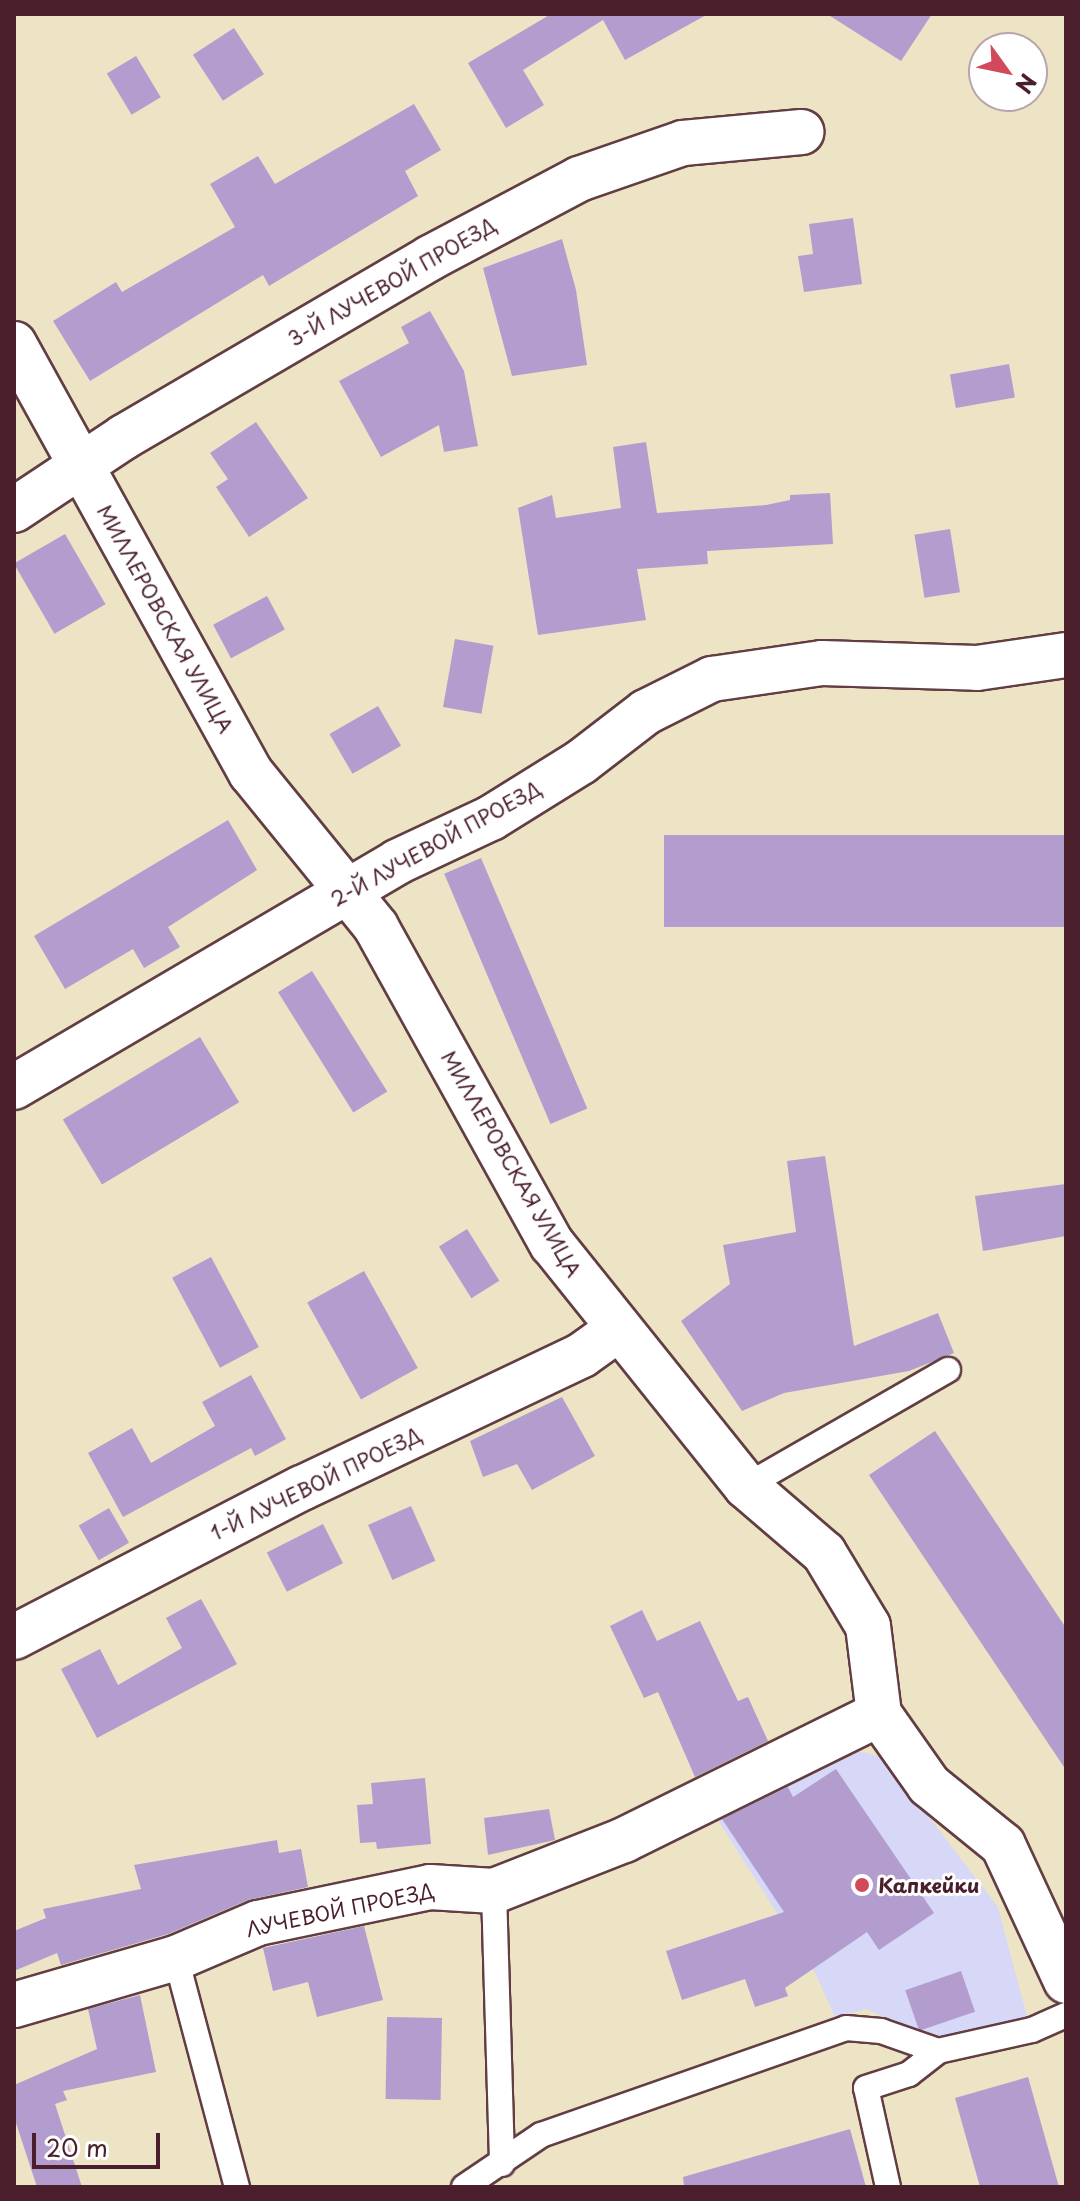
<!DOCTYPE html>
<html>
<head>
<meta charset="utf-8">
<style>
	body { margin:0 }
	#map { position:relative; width:1080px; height:2201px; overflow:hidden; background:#ede4c6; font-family:"Playpen Sans",sans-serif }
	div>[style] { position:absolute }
	.built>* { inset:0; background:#d7d7f8 }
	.building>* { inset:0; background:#b29dce; transform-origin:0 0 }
	.roads { filter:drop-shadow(2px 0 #623d42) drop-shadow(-2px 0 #623d42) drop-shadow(0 2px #623d42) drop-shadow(0 -2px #623d42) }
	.service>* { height:24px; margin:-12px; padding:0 12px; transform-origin:12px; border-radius:12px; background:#fff }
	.minor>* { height:44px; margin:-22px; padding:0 22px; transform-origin:22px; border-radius:22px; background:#fff }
	.dots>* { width:22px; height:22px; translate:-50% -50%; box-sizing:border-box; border:4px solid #fff; border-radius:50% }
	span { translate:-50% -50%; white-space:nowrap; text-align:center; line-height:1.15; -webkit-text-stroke:6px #fff; paint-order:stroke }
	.street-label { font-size:20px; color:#4a1f2b }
	.poi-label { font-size:20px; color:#4a1f2b; font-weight:700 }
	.left { translate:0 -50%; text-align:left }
	.frame { position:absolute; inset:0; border:16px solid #4a1f2b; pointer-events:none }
	.north { position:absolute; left:968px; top:32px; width:80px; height:80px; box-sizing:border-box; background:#fff; border:2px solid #b7a5aa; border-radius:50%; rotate:123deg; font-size:22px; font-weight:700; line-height:32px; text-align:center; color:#4a1f2b }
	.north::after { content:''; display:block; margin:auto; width:28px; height:36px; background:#d1495b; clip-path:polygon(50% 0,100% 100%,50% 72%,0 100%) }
	.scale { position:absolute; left:32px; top:2133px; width:128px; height:36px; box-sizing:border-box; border:4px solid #4a1f2b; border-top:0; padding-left:10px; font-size:24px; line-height:28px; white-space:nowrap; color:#4a1f2b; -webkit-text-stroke:6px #fff; paint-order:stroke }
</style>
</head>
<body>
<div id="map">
	<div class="built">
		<div style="clip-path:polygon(858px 1751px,883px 1757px,998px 1907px,1030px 2028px,939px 2041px,866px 2009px,835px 2017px,815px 1973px,709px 1806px)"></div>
	</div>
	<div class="building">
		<div style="clip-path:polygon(551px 14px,708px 14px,625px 60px,603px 20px,523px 70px,544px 105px,506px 128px,468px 63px)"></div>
		<div style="clip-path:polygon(827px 14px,932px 14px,901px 61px)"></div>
		<div style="left:234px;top:28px;width:55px;height:49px;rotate:57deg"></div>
		<div style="left:136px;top:56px;width:48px;height:34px;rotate:59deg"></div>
		<div style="clip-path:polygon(414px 104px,441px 150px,405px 171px,418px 196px,269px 286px,263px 275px,90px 381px,53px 321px,116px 282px,122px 292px,235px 227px,210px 184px,258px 156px,275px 184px)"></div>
		<div style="clip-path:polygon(853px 218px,862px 284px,804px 292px,798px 256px,813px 254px,809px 224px)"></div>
		<div style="clip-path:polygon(562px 239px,576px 290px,587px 365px,512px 376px,483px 268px)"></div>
		<div style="clip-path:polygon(430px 311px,464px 371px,478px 446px,444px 452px,439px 425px,381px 457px,339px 381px,409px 343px,401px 327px)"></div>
		<div style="left:1009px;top:364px;width:34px;height:60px;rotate:80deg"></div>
		<div style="clip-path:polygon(256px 422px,308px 498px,249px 537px,216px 487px,228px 479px,210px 453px)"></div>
		<div style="clip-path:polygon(646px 442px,657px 513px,766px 505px,790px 500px,790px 495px,830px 493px,833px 544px,707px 551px,708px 564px,637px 569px,646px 620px,538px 635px,518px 508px,552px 495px,556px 518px,621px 508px,613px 447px)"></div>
		<div style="left:950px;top:529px;width:64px;height:36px;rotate:81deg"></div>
		<div style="left:65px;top:534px;width:81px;height:59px;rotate:60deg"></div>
		<div style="left:267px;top:596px;width:38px;height:61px;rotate:62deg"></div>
		<div style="left:455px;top:639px;width:39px;height:69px;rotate:10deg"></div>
		<div style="left:378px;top:706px;width:46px;height:56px;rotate:60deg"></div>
		<div style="clip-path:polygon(228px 820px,257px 870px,168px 927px,180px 947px,144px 968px,133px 949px,65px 989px,34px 936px)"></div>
		<div style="left:1066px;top:835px;width:92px;height:402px;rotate:90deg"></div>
		<div style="left:481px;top:858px;width:272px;height:40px;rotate:67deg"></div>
		<div style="left:312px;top:971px;width:142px;height:40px;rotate:58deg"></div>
		<div style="left:200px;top:1037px;width:76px;height:160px;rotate:59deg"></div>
		<div style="clip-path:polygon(825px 1156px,854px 1346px,938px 1313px,954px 1353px,909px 1371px,784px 1393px,742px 1411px,681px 1321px,730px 1284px,723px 1245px,796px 1232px,787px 1161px)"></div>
		<div style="clip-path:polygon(1066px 1184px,1066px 1236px,983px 1251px,975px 1196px)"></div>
		<div style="left:467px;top:1229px;width:61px;height:33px;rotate:58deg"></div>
		<div style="left:211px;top:1257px;width:102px;height:44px;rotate:62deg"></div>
		<div style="left:364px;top:1271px;width:111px;height:65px;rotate:61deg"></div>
		<div style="clip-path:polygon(251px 1375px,286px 1439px,255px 1456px,251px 1448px,123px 1517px,88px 1453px,132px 1428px,151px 1463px,215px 1426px,202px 1402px)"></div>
		<div style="clip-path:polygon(562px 1397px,595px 1456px,532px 1490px,517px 1464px,483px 1477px,470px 1441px)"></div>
		<div style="clip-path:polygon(935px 1431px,1066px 1628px,1066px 1770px,869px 1475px)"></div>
		<div style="left:411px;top:1506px;width:60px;height:47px;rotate:66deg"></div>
		<div style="left:109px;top:1508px;width:40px;height:35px;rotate:60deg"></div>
		<div style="left:323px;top:1524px;width:44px;height:63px;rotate:63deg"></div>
		<div style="clip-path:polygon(201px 1599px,237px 1664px,97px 1738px,61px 1669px,100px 1649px,118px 1685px,182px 1648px,166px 1618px)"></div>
		<div style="clip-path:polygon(642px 1610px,657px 1641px,700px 1621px,738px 1701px,748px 1697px,768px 1741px,695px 1777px,658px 1692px,644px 1698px,610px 1626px)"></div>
		<div style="clip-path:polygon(836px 1769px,934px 1913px,879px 1950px,867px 1932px,785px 1988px,788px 1996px,755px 2007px,745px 1979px,682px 2000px,666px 1951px,784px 1912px,722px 1819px,788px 1787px,793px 1797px)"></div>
		<div style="clip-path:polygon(425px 1778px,431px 1844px,377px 1849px,376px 1842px,360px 1843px,357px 1805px,373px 1804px,371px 1783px)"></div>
		<div style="clip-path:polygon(549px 1809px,555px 1840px,488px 1855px,484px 1818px)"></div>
		<div style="clip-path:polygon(277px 1840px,279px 1853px,301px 1849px,308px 1887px,248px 1900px,168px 1934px,61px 1965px,57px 1953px,14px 1971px,14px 1931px,46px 1918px,43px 1909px,141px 1889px,134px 1865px)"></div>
		<div style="clip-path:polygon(364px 1926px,383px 2000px,317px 2017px,308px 1982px,273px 1991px,263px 1948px)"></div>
		<div style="left:961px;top:1971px;width:43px;height:59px;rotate:71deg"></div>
		<div style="clip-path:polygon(140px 1995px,156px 2072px,63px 2091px,67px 2100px,55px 2104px,82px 2187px,37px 2187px,14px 2117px,14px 2085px,97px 2049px,88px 2009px)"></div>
		<div style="left:387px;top:2017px;width:55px;height:82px;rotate:1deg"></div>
		<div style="clip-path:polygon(1028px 2077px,1059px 2187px,980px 2187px,955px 2098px)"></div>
		<div style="clip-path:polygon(850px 2129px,866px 2187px,684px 2187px,683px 2177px)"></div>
	</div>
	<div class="roads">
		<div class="service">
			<div style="left:746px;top:1486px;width:233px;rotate:-29.9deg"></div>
			<div style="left:494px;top:1891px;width:273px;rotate:88.3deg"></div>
			<div style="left:176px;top:1958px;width:237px;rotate:75.1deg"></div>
			<div style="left:464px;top:2187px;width:93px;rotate:-34deg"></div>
			<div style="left:541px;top:2135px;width:323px;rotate:-19.3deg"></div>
			<div style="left:846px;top:2028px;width:35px;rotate:5deg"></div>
			<div style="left:881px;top:2031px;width:60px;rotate:19.3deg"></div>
			<div style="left:938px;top:2051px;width:96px;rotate:-12.6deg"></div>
			<div style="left:1032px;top:2030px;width:37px;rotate:-24deg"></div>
			<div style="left:888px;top:2187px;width:101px;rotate:-102.5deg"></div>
			<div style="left:866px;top:2088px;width:45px;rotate:-18deg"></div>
			<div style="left:909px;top:2074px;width:37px;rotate:-38deg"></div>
		</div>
		<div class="minor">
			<div style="left:14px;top:344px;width:490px;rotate:61.1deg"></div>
			<div style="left:251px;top:773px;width:198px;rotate:50.9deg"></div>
			<div style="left:376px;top:927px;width:363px;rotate:61deg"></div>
			<div style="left:552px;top:1244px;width:310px;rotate:51.3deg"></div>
			<div style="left:746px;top:1486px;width:103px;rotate:40.7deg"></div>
			<div style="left:824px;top:1553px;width:85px;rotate:58.9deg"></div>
			<div style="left:868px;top:1626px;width:89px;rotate:82.9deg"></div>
			<div style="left:879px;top:1714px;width:87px;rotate:54.8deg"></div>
			<div style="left:929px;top:1785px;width:95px;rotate:39deg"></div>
			<div style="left:1003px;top:1845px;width:150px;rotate:65.1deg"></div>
			<div style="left:14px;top:510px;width:132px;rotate:-33.6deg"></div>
			<div style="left:124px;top:437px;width:355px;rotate:-30.3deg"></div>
			<div style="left:430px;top:258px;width:169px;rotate:-27.9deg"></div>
			<div style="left:579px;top:179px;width:110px;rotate:-19.1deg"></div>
			<div style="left:683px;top:143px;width:119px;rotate:-5.3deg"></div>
			<div style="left:14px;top:1087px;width:444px;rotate:-30.4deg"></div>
			<div style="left:397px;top:862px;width:104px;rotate:-25.1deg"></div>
			<div style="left:491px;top:818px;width:106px;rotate:-31.9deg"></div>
			<div style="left:581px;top:762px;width:82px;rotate:-37.6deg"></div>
			<div style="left:646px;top:712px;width:74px;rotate:-26.6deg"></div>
			<div style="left:712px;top:679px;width:111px;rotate:-8.3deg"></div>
			<div style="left:822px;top:663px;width:155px;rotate:1.8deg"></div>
			<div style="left:977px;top:668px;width:90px;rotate:-8.3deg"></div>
			<div style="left:14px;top:1637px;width:324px;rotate:-27.4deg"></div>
			<div style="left:302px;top:1488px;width:310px;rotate:-25.4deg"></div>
			<div style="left:582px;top:1355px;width:43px;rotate:-35.5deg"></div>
			<div style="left:14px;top:2005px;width:169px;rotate:-16.2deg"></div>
			<div style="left:176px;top:1958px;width:89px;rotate:-23.1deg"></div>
			<div style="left:258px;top:1923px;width:176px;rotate:-11.8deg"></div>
			<div style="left:430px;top:1887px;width:64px;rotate:3.6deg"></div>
			<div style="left:494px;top:1891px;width:140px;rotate:-21.4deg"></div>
			<div style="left:624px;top:1840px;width:284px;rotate:-26.3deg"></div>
		</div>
	</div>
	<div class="dots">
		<div style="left:862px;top:1885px;background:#d1495b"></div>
	</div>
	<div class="street-label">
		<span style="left:392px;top:282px;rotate:-30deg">3-Й ЛУЧЕВОЙ ПРОЕЗД</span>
		<span style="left:165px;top:619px;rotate:61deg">МИЛЛЕРОВСКАЯ УЛИЦА</span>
		<span style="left:436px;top:844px;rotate:-29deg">2-Й ЛУЧЕВОЙ ПРОЕЗД</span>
		<span style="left:511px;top:1164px;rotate:60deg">МИЛЛЕРОВСКАЯ УЛИЦА</span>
		<span style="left:316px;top:1484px;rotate:-26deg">1-Й ЛУЧЕВОЙ ПРОЕЗД</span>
		<span style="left:340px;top:1910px;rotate:-12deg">ЛУЧЕВОЙ ПРОЕЗД</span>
	</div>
	<div class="poi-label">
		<span class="left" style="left:878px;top:1885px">Капкейки</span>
	</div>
	<div class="frame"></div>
	<div class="north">N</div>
	<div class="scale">20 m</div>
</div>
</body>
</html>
